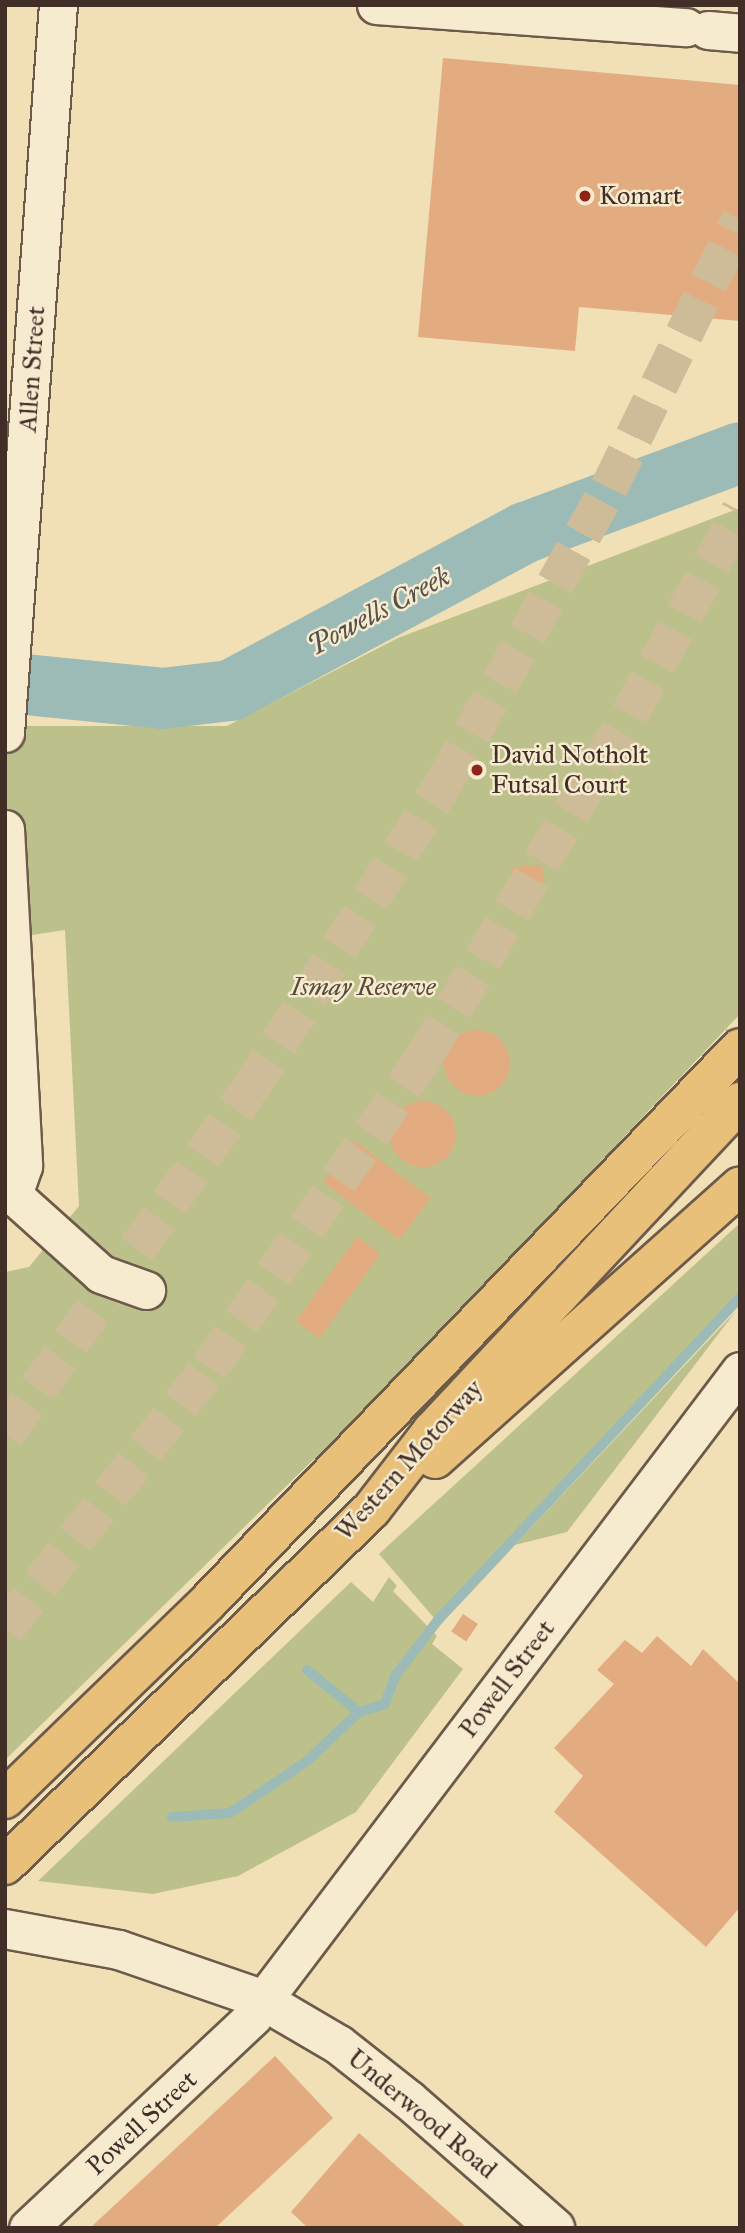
<!DOCTYPE html>
<html>
<head>
<meta charset="utf-8">
<style>
	body { margin:0 }
	#map { position:relative; width:745px; height:2233px; overflow:hidden; background:#f1dfb5; font-family:"IM FELL Great Primer",serif }
	div>[style] { position:absolute }
	.green>* { inset:0; background:#bcc18c }
	.stream>* { height:10px; margin:-5px; padding:0 5px; transform-origin:5px; border-radius:5px; background:#9cbbb6 }
	.river>* { height:61px; margin:-30.5px; padding:0 30.5px; transform-origin:30.5px; border-radius:30.5px; background:#9cbbb6 }
	.building>* { inset:0; background:#e3ab80; transform-origin:0 0 }
	.round { border-radius:50% }
	.highway-tunnel>* { height:38px; margin-top:-19px; transform-origin:0; background:repeating-linear-gradient(90deg,#cebc99 0 38px,transparent 0 57px) }
	.roads { filter:drop-shadow(2px 0 #6c5a4a) drop-shadow(-2px 0 #6c5a4a) drop-shadow(0 2px #6c5a4a) drop-shadow(0 -2px #6c5a4a) }
	.street>* { height:37px; margin:-18.5px; padding:0 18.5px; transform-origin:18.5px; border-radius:18.5px; background:#f6eacf }
	.secondary>* { height:38px; margin:-19px; padding:0 19px; transform-origin:19px; border-radius:19px; background:#f6eacf }
	.highway>* { height:38px; margin:-19px; padding:0 19px; transform-origin:19px; border-radius:19px; background:#e8c07a }
	.dots>* { width:19px; height:19px; translate:-50% -50%; box-sizing:border-box; border:4px solid #f6eacf; border-radius:50% }
	span { translate:-50% -50%; white-space:nowrap; text-align:center; line-height:1.15; -webkit-text-stroke:5px #f6eacf; paint-order:stroke }
	.poi-label { font-size:26px; color:#402e27 }
	.left { translate:0 -50%; text-align:left }
	.street-label { font-size:26px; color:#402e27 }
	.park-label { font-size:26px; color:#594b3b; font-style:italic }
	.water-label { font-size:28px; color:#57514b; font-style:italic }
	.frame { position:absolute; inset:0; border:7px solid #402e27; pointer-events:none }
</style>
</head>
<body>
<div id="map">
	<div class="green">
		<div style="clip-path:polygon(740px 508px,740px 1014px,385px 1390px,5px 1760px,5px 1272px,29px 1267px,79px 1206px,65px 930px,5px 939px,5px 726px,227px 726px,398px 638px)"></div>
		<div style="clip-path:polygon(740px 1223px,740px 1293px,727px 1310px,434px 1618px,379px 1554px)"></div>
		<div style="clip-path:polygon(736px 1311px,567px 1532px,515px 1545px)"></div>
		<div style="clip-path:polygon(389px 1577px,397px 1586px,393px 1591px,437px 1636px,432px 1644px,463px 1669px,356px 1812px,238px 1876px,153px 1894px,38px 1881px,351px 1582px,373px 1602px)"></div>
	</div>
	<div class="stream">
		<div style="left:307px;top:1670px;width:67px;rotate:38.9deg"></div>
		<div style="left:172px;top:1817px;width:58px;rotate:-3.9deg"></div>
		<div style="left:230px;top:1813px;width:92px;rotate:-33.9deg"></div>
		<div style="left:306px;top:1762px;width:73px;rotate:-43.3deg"></div>
		<div style="left:359px;top:1712px;width:27px;rotate:-17deg"></div>
		<div style="left:385px;top:1704px;width:30px;rotate:-70deg"></div>
		<div style="left:395px;top:1676px;width:71px;rotate:-52.5deg"></div>
		<div style="left:438px;top:1620px;width:442px;rotate:-46.9deg"></div>
	</div>
	<div class="river">
		<div style="left:5px;top:682px;width:158px;rotate:5.8deg"></div>
		<div style="left:162px;top:698px;width:68px;rotate:-6.7deg"></div>
		<div style="left:230px;top:690px;width:335px;rotate:-28.2deg"></div>
		<div style="left:525px;top:532px;width:229px;rotate:-20.4deg"></div>
	</div>
	<div class="building">
		<div style="clip-path:polygon(443px 58px,740px 85px,740px 321px,579px 307px,575px 351px,418px 337px)"></div>
		<div style="left:542px;top:865px;width:16px;height:31px;rotate:86deg"></div>
		<div class="round" style="left:444px;top:1030px;width:66px;height:66px"></div>
		<div class="round" style="left:390px;top:1101px;width:66px;height:66px"></div>
		<div style="left:355px;top:1141px;width:95px;height:52px;rotate:37deg"></div>
		<div style="left:357px;top:1237px;width:29px;height:104px;rotate:36deg"></div>
		<div style="left:463px;top:1614px;width:18px;height:21px;rotate:34deg"></div>
		<div style="clip-path:polygon(657px 1636px,691px 1666px,703px 1649px,740px 1684px,740px 1907px,706px 1947px,554px 1812px,583px 1776px,554px 1748px,614px 1684px,597px 1670px,625px 1640px,642px 1653px)"></div>
		<div style="clip-path:polygon(275px 2056px,333px 2118px,215px 2228px,90px 2228px)"></div>
		<div style="clip-path:polygon(359px 2133px,467px 2228px,308px 2228px,291px 2212px)"></div>
	</div>
	<div class="highway-tunnel">
		<div style="left:5px;top:1435px;width:420px;rotate:-54.7deg"></div>
		<div style="left:248px;top:1092px;width:366px;rotate:-57.6deg"></div>
		<div style="left:444px;top:783px;width:338px;rotate:-60.8deg"></div>
		<div style="left:609px;top:488px;width:299px;rotate:-64deg"></div>
		<div style="left:5px;top:1629px;width:331px;rotate:-52deg"></div>
		<div style="left:209px;top:1368px;width:378px;rotate:-55.3deg"></div>
		<div style="left:424px;top:1057px;width:400px;rotate:-59deg"></div>
		<div style="left:630px;top:714px;width:231px;rotate:-61.5deg"></div>
	</div>
	<div class="roads">
		<div class="street">
			<div style="left:376px;top:5px;width:311px;rotate:4.1deg"></div>
			<div style="left:708px;top:30px;width:32px;rotate:5deg"></div>
			<div style="left:5px;top:733px;width:730px;rotate:-85.84deg"></div>
			<div style="left:5px;top:829px;width:337px;rotate:86.9deg"></div>
			<div style="left:23px;top:1166px;width:31px;rotate:109deg"></div>
			<div style="left:13px;top:1195px;width:118px;rotate:41.9deg"></div>
			<div style="left:101px;top:1274px;width:48px;rotate:19.6deg"></div>
			<div style="left:273px;top:1987px;width:773px;rotate:-52.83deg"></div>
			<div style="left:28px;top:2228px;width:310px;rotate:-43.2deg"></div>
		</div>
		<div class="secondary">
			<div style="left:5px;top:1929px;width:116px;rotate:10.4deg"></div>
			<div style="left:119px;top:1950px;width:139px;rotate:19deg"></div>
			<div style="left:281px;top:2011px;width:67px;rotate:30.4deg"></div>
			<div style="left:339px;top:2045px;width:90px;rotate:38.3deg"></div>
			<div style="left:410px;top:2101px;width:193px;rotate:41.2deg"></div>
		</div>
		<div class="highway">
			<div style="left:435px;top:1459px;width:409px;rotate:-41.8deg"></div>
			<div style="left:5px;top:1799px;width:281px;rotate:-44.1deg"></div>
			<div style="left:207px;top:1603px;width:769px;rotate:-46.16deg"></div>
			<div style="left:5px;top:1865px;width:510px;rotate:-44.13deg"></div>
			<div style="left:371px;top:1510px;width:100px;rotate:-52.3deg"></div>
			<div style="left:432px;top:1431px;width:451px;rotate:-46.9deg"></div>
		</div>
	</div>
	<div class="dots">
		<div style="left:585px;top:196px;background:#8f2418"></div>
		<div style="left:477px;top:770px;background:#8f2418"></div>
	</div>
	<div class="poi-label">
		<span class="left" style="left:599px;top:196px">Komart</span>
		<span class="left" style="left:491px;top:770px">David Notholt<br>Futsal Court</span>
	</div>
	<div class="street-label">
		<span style="left:32px;top:369px;rotate:-86deg">Allen Street</span>
		<span style="left:409px;top:1460px;rotate:-48deg">Western Motorway</span>
		<span style="left:507px;top:1679px;rotate:-53deg">Powell Street</span>
		<span style="left:422px;top:2114px;rotate:40deg">Underwood Road</span>
		<span style="left:142px;top:2123px;rotate:-43deg">Powell Street</span>
	</div>
	<div class="park-label">
		<span style="left:363px;top:987px">Ismay Reserve</span>
	</div>
	<div class="water-label">
		<span style="left:379px;top:611px;rotate:-28deg">Powells Creek</span>
	</div>
	<div class="frame"></div>
</div>
</body>
</html>
